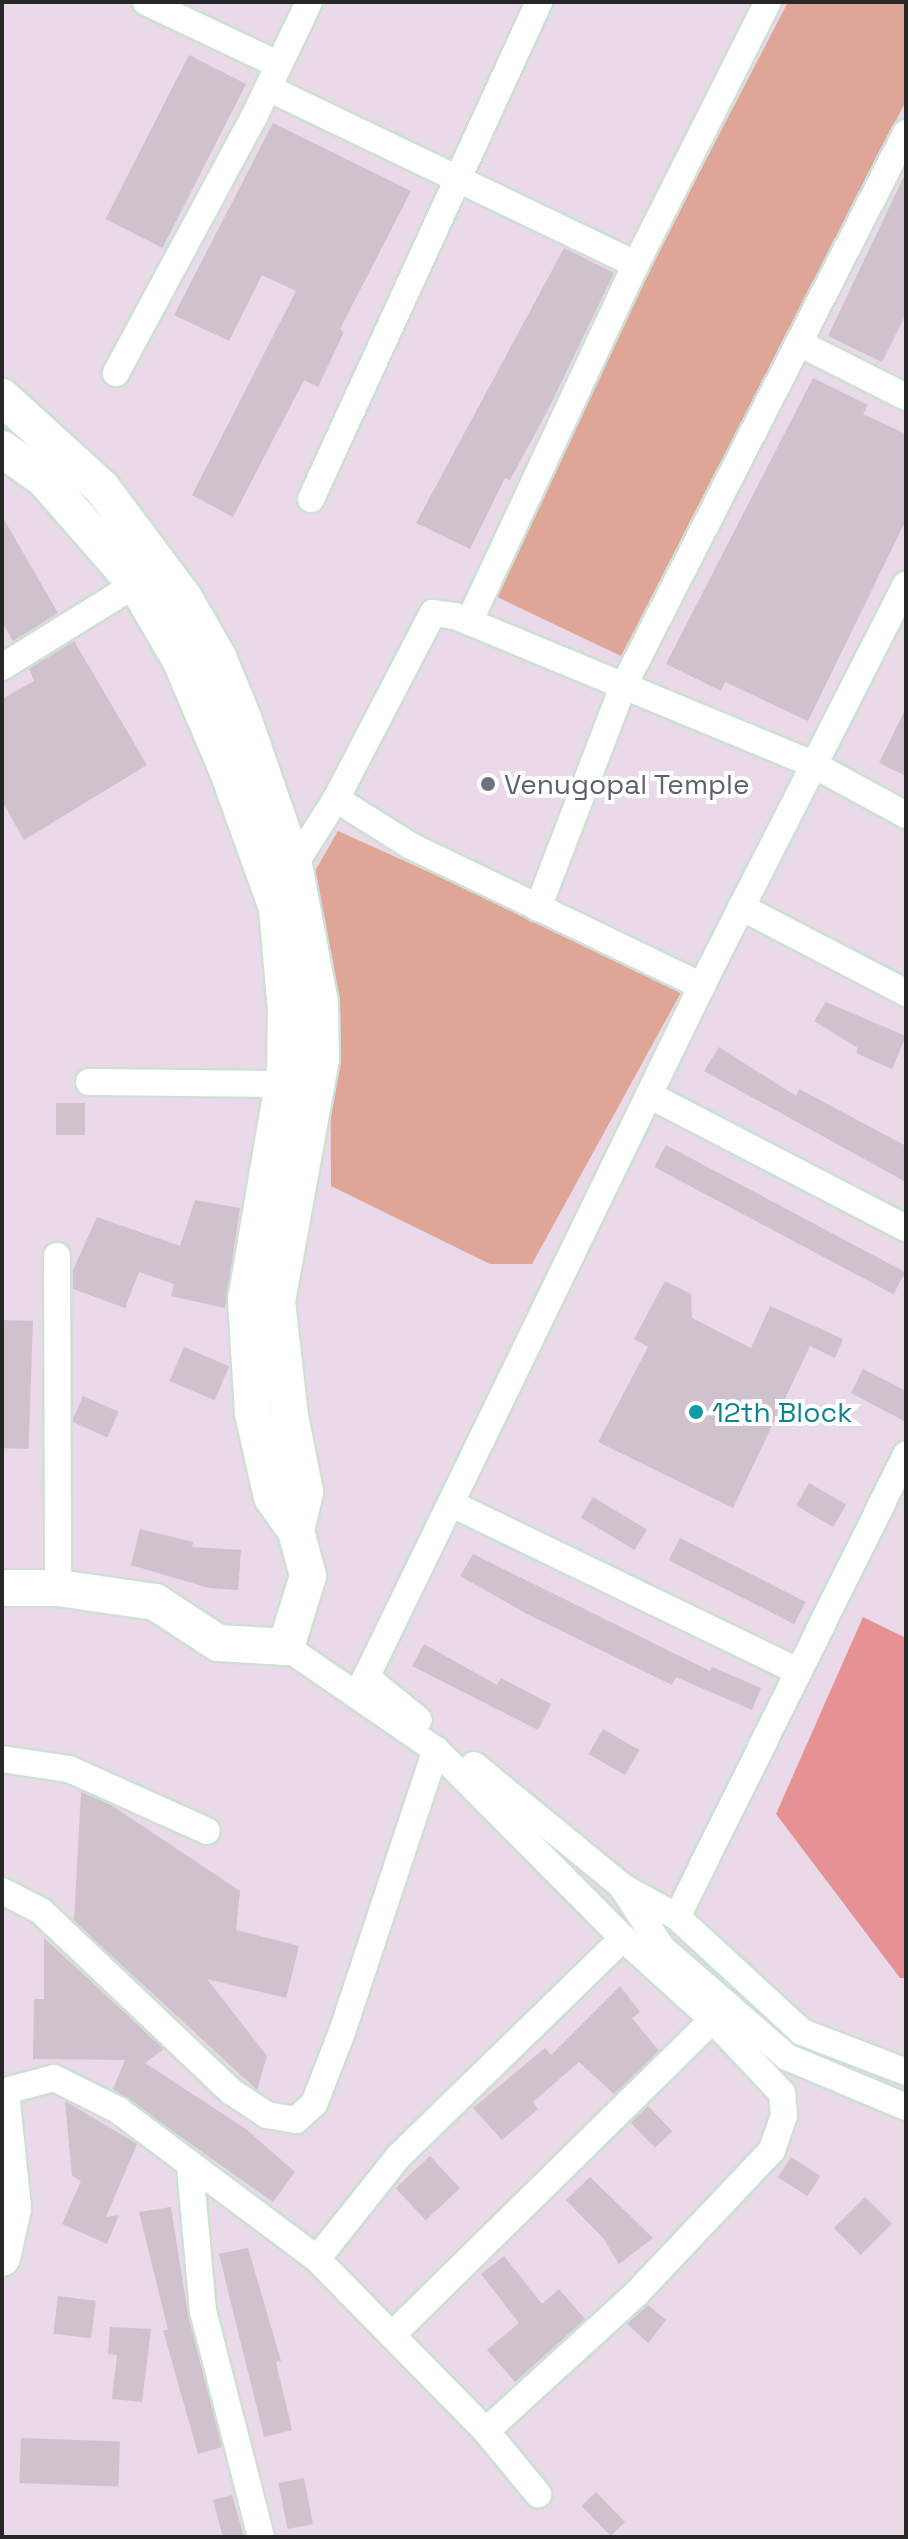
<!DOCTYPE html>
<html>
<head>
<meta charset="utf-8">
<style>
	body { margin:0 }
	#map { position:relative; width:908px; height:2539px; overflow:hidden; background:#ead9e8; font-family:"Space Grotesk",sans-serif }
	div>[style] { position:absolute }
	.green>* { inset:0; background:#dfa596 }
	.pitch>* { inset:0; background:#e69294 }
	.building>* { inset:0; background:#cfc2cc; transform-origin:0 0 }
	.roads { filter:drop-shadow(2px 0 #cee0d5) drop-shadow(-2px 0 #cee0d5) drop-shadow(0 2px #cee0d5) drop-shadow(0 -2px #cee0d5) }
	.street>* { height:26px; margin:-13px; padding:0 13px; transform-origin:13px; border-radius:13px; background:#fff }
	.secondary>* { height:36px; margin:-18px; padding:0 18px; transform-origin:18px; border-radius:18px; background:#fff }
	.dots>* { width:22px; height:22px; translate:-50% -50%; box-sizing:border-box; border:4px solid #fff; border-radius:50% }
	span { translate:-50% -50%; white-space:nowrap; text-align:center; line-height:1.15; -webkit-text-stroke:8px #fff; paint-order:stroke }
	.worship-label { font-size:28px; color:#5b616d }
	.left { translate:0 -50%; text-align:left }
	.culture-label { font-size:28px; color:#0d838f }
	.frame { position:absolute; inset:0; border:4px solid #272727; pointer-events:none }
</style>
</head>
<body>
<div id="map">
	<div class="green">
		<div style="clip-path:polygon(788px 2px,906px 2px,906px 101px,621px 656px,493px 595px,617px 331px)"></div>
		<div style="clip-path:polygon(338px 831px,684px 987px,532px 1264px,490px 1264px,331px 1186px,330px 980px,315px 871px)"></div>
	</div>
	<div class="pitch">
		<div style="clip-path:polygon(863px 1617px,906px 1638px,906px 1978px,900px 1978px,776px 1814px)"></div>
	</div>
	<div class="building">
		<div style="left:189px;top:55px;width:64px;height:184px;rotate:27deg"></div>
		<div style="clip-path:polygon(273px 123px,411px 191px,340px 329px,344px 332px,318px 387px,304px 380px,233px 517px,192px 495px,296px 291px,262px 275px,229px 341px,174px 315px)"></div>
		<div style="clip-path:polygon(906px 172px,906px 314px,882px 362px,828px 336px)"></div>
		<div style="clip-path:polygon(564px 248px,614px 273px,548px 410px,510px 480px,505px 478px,470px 549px,416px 523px)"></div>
		<div style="clip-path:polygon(813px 378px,868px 405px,863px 414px,906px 434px,906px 520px,808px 721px,725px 682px,721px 691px,666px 664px)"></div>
		<div style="clip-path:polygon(2px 516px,58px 613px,13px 641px,2px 622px)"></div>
		<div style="clip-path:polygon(74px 641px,147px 765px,24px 840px,2px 801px,2px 699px,34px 681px,29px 669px)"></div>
		<div style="clip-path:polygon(906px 708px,906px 776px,879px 763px)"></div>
		<div style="clip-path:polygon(826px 1002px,906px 1036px,892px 1069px,856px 1053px,858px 1048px,814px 1021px)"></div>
		<div style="clip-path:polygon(719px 1047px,796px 1096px,799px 1089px,906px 1146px,906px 1182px,704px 1071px)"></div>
		<div style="left:85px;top:1103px;width:32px;height:29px;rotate:90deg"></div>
		<div style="left:666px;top:1145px;width:271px;height:25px;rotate:28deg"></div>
		<div style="clip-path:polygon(195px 1200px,240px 1208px,225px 1308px,171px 1296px,174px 1284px,139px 1272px,125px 1308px,73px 1289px,73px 1270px,97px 1217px,180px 1246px)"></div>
		<div style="clip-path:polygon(665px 1281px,691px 1294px,692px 1318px,751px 1348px,770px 1306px,843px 1339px,835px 1358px,810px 1346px,733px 1508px,598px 1442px,648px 1347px,634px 1339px)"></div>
		<div style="left:2px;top:1320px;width:31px;height:128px;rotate:2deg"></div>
		<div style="left:184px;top:1347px;width:49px;height:37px;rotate:23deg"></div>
		<div style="clip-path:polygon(863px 1369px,906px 1391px,906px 1422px,851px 1393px)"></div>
		<div style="left:83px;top:1396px;width:39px;height:28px;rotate:24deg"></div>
		<div style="left:809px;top:1483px;width:43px;height:26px;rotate:30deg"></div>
		<div style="left:593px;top:1497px;width:63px;height:24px;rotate:31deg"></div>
		<div style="clip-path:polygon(140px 1529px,193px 1542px,192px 1547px,241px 1550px,238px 1590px,209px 1588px,131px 1565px)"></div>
		<div style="left:680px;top:1538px;width:141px;height:25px;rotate:27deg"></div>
		<div style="clip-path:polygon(473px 1554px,710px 1671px,712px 1667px,761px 1688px,752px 1710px,676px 1677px,672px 1685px,527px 1614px,460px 1576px)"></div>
		<div style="clip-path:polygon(424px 1644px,497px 1685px,501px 1678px,551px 1704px,538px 1730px,412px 1666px)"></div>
		<div style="left:603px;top:1729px;width:42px;height:29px;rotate:30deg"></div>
		<div style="clip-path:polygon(81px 1792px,111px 1805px,240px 1891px,236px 1930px,299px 1946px,286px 1998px,207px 1979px,267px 2056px,257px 2090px,74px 1921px)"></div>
		<div style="clip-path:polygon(44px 1938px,164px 2049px,145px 2063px,246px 2129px,295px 2172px,273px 2202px,113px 2089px,125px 2060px,33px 2059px,34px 1999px,44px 1999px)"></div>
		<div style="clip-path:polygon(620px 1986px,640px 2012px,632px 2018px,659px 2051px,614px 2094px,579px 2062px,533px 2102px,538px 2109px,502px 2140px,473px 2108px,545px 2048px,551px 2055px)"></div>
		<div style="clip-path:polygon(65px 2101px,137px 2144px,106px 2217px,119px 2215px,107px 2244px,62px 2224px,81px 2181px,72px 2176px)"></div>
		<div style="left:648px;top:2106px;width:35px;height:24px;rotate:46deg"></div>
		<div style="left:430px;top:2156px;width:44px;height:47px;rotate:47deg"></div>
		<div style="left:791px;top:2157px;width:35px;height:24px;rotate:33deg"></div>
		<div style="clip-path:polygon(590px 2177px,653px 2238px,619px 2264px,603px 2238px,566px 2200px)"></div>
		<div style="left:865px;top:2197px;width:38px;height:44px;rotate:45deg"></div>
		<div style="clip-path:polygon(171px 2207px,188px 2315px,222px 2447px,198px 2454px,163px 2330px,168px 2330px,139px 2212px)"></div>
		<div style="clip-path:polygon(248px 2248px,281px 2361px,276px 2362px,292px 2430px,264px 2437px,219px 2254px)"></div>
		<div style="clip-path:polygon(504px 2256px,542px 2304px,559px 2289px,585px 2319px,515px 2382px,487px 2350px,519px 2323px,481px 2274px)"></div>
		<div style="left:58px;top:2296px;width:38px;height:38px;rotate:7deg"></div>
		<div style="clip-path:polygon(648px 2305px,666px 2320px,648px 2343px,627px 2324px)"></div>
		<div style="clip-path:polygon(110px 2327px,151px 2329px,142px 2402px,112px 2399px,117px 2355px,108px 2354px)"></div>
		<div style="left:21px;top:2438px;width:99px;height:45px;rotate:2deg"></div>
		<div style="left:304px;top:2478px;width:47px;height:26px;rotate:79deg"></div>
		<div style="left:596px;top:2492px;width:42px;height:20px;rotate:46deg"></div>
		<div style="clip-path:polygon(232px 2495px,244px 2537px,223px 2537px,213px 2500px)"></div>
	</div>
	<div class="roads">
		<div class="street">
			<div style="left:146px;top:2px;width:147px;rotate:25.3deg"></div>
			<div style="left:268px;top:88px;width:408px;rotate:25.6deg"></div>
			<div style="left:799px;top:343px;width:120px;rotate:26.8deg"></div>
			<div style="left:116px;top:373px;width:291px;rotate:-61.7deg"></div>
			<div style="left:254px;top:117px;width:127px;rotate:-64.4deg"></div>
			<div style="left:311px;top:499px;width:547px;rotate:-65.36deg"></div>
			<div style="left:469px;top:622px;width:395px;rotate:-65deg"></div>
			<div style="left:636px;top:264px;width:293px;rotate:-63.3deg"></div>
			<div style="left:2px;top:667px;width:173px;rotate:-31.8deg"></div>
			<div style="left:336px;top:799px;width:89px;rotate:32.1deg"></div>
			<div style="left:411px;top:846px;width:323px;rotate:25.7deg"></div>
			<div style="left:294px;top:865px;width:78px;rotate:-57.5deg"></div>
			<div style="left:336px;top:799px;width:210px;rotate:-62.5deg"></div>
			<div style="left:433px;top:613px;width:22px;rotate:8deg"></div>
			<div style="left:455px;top:616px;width:389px;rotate:22.5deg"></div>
			<div style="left:814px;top:765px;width:105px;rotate:28.5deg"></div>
			<div style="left:741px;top:907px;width:186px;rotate:27.5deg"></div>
			<div style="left:538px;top:908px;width:237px;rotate:-69deg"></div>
			<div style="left:623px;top:687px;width:622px;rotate:-62.94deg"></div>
			<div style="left:89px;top:1082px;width:194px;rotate:0.6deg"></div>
			<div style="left:649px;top:1095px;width:289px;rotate:27.4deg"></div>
			<div style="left:57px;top:1256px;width:332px;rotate:89.8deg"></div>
			<div style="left:452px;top:1504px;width:384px;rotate:25.8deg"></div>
			<div style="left:366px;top:1677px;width:68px;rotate:39.1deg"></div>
			<div style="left:357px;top:1696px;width:810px;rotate:-64.1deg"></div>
			<div style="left:711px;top:967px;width:429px;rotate:-63deg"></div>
			<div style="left:2px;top:1759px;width:68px;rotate:8.5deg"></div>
			<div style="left:69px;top:1769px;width:151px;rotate:24.2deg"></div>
			<div style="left:474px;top:1765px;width:193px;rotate:39.3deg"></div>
			<div style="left:623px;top:1887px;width:62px;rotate:29.1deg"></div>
			<div style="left:677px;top:1917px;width:170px;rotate:42.6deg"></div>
			<div style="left:802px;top:2032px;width:111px;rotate:21deg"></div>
			<div style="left:624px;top:1890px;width:69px;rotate:56.8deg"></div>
			<div style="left:662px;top:1948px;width:166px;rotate:41.1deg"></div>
			<div style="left:787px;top:2057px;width:129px;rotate:22.8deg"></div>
			<div style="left:2px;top:1891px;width:44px;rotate:27.1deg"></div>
			<div style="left:41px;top:1911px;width:263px;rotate:43.5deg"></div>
			<div style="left:232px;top:2092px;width:42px;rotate:33.3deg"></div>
			<div style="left:267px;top:2115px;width:29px;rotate:10deg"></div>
			<div style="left:296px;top:2120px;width:24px;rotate:-42deg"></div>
			<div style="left:314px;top:2104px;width:77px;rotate:-68.7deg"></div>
			<div style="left:342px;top:2032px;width:297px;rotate:-71.6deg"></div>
			<div style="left:677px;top:1917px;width:516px;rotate:-63.63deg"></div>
			<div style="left:2px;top:2092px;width:54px;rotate:-15.1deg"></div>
			<div style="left:54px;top:2078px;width:72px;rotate:26.6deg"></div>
			<div style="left:118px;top:2110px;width:249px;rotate:36.8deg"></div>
			<div style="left:317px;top:2259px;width:241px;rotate:45.5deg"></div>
			<div style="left:486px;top:2431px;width:203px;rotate:-42.4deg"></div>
			<div style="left:636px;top:2294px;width:198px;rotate:-46.6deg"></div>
			<div style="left:772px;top:2150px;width:36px;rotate:-71deg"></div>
			<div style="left:784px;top:2116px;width:23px;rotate:-95deg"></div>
			<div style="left:782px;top:2093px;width:100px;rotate:-133.4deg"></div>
			<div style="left:713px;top:2020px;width:122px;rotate:-137.7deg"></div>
			<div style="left:623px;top:1938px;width:265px;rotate:-134.8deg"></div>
			<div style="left:436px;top:1750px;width:182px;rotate:-145.5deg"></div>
			<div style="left:190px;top:2166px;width:146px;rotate:84.9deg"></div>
			<div style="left:203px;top:2311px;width:233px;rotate:75.6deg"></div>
			<div style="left:317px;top:2259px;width:132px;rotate:-51.5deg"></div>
			<div style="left:399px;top:2156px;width:313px;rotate:-44.2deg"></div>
			<div style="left:392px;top:2335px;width:450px;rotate:-44.5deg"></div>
			<div style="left:486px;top:2431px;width:82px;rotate:50.5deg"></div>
		</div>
		<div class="secondary">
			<div style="left:2px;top:397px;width:135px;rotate:42.3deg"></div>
			<div style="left:102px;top:488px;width:137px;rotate:53.3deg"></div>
			<div style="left:184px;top:598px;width:68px;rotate:60deg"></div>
			<div style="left:218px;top:657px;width:66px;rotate:67.7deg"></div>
			<div style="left:243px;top:718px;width:156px;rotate:70.9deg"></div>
			<div style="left:294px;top:865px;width:140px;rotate:79.3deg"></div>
			<div style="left:320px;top:1003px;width:56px;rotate:89deg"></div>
			<div style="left:321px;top:1059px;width:246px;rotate:100.3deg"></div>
			<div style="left:277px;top:1301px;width:116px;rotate:83.6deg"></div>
			<div style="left:290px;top:1416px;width:77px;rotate:78.8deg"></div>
			<div style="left:305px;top:1492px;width:40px;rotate:103deg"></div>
			<div style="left:2px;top:449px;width:52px;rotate:35.5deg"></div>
			<div style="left:44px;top:479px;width:140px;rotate:48.8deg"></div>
			<div style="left:136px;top:584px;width:87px;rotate:59.6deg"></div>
			<div style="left:180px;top:659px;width:120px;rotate:66.9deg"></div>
			<div style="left:227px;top:769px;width:148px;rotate:70.2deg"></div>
			<div style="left:277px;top:908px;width:102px;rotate:85deg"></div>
			<div style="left:286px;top:1010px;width:62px;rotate:90.9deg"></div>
			<div style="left:285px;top:1072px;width:230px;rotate:99.7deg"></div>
			<div style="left:246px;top:1299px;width:114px;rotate:86.5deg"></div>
			<div style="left:253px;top:1413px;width:86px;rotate:77.3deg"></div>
			<div style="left:272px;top:1497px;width:42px;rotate:54.8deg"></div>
			<div style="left:296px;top:1531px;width:47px;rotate:75.1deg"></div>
			<div style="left:308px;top:1576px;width:74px;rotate:107.2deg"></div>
			<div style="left:286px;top:1647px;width:68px;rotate:-176.6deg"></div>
			<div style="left:218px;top:1643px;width:75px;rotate:-146.9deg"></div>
			<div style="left:155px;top:1602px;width:98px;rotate:-171.8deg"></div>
			<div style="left:58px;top:1588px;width:56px;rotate:180deg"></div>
			<div style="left:2px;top:2103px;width:106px;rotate:84deg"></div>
			<div style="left:13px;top:2208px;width:51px;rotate:102.4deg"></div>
		</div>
	</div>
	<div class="dots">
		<div style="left:488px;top:784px;background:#6b7280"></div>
		<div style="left:696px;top:1412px;background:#0f9aa8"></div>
	</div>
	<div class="worship-label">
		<span class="left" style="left:504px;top:784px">Venugopal Temple</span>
	</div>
	<div class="culture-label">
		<span class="left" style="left:712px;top:1412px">12th Block</span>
	</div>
	<div class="frame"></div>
</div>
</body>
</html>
